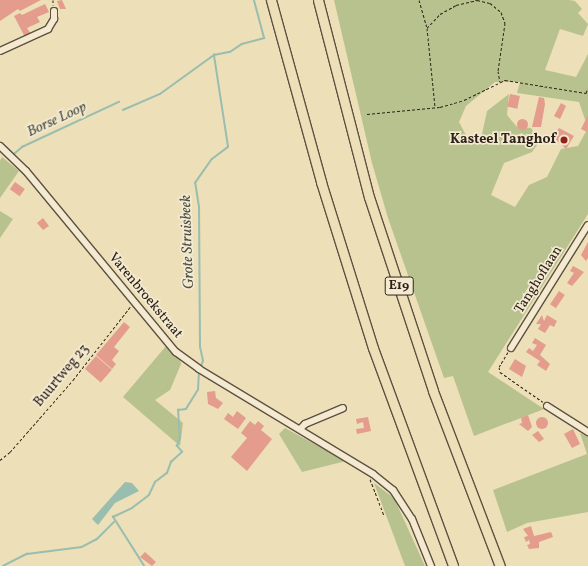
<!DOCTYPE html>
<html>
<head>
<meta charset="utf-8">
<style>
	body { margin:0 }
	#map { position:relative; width:588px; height:566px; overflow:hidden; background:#eddfb8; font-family:Vollkorn,serif }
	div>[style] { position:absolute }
	.green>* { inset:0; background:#b8c28f }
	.water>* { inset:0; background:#99bdae }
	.stream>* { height:1.5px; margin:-0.75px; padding:0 0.75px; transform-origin:0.75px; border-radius:0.75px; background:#99bdae }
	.building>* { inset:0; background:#e49c8c; transform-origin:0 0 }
	.round { border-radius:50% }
	.path>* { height:1px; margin-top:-0.5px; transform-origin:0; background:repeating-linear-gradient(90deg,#2e2218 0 3px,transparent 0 5px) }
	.roads { filter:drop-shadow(1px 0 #5e5140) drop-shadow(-1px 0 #5e5140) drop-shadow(0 1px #5e5140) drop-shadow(0 -1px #5e5140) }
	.minor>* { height:6px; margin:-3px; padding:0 3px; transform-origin:3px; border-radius:3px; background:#f3ead1 }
	.highway>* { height:9px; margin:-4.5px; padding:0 4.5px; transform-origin:4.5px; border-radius:4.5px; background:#eddfb8 }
	.dots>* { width:11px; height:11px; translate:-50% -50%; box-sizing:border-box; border:2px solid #f3ead1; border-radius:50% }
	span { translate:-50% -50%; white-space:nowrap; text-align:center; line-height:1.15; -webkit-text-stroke:3.5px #f3ead1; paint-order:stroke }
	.shield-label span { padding:1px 3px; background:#f3ead1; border:1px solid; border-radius:3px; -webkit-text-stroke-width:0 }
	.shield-label { font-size:13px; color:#2e2218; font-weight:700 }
	.poi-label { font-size:14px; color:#2e2218; font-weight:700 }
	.right { translate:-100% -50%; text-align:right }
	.street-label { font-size:14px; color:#2e2218 }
	.water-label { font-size:15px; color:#4e5045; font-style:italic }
</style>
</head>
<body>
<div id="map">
	<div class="green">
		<div style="clip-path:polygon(evenodd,334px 0,569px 0,575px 1px,582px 9px,578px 13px,588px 24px,583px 36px,560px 29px,545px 70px,576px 77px,588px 54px,588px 214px,488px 372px,544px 409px,474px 436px,453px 376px,444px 378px,388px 218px,372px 163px,334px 0,495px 82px,520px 82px,517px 93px,579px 102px,588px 128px,578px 146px,561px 149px,547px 177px,529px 185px,515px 207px,491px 195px,504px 163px,532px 152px,540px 141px,531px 128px,517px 127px,507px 115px,509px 94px,487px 111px,480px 143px,469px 141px,459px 122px,466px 106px,495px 82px)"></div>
		<div style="clip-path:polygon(2px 157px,19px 171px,0 198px,0 161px)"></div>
		<div style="clip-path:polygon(0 211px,13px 219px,0 238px)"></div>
		<div style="clip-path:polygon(166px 346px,180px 359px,181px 364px,170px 390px,155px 400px,183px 423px,180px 446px,123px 397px)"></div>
		<div style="clip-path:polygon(285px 428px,346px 461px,302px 472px,279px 434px)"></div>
		<div style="clip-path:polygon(580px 433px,588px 437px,588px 512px,527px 523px,507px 532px,493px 490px,587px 454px)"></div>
		<div style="clip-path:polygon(374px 483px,394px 498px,425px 566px,405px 566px)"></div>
	</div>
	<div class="water">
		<div style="clip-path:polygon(125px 482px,132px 483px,139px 491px,115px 503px,98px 525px,92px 519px)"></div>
	</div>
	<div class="stream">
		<div style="left:123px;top:110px;width:40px;rotate:-23.4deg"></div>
		<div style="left:160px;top:94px;width:67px;rotate:-35.8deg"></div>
		<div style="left:7px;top:148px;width:9px;rotate:41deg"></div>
		<div style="left:14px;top:154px;width:11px;rotate:-41deg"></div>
		<div style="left:22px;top:147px;width:107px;rotate:-24.9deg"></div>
		<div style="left:201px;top:366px;width:5px;rotate:-68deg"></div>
		<div style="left:203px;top:361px;width:14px;rotate:-102deg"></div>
		<div style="left:200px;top:347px;width:140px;rotate:-90.4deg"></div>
		<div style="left:199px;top:207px;width:24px;rotate:-99deg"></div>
		<div style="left:195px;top:183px;width:29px;rotate:-55deg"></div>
		<div style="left:212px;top:159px;width:20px;rotate:-37deg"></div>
		<div style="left:228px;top:147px;width:93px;rotate:-98.7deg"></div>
		<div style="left:214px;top:55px;width:16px;rotate:-11deg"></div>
		<div style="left:230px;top:52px;width:14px;rotate:-34deg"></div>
		<div style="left:242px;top:44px;width:23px;rotate:-15deg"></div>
		<div style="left:264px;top:38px;width:39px;rotate:-105deg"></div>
		<div style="left:3px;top:566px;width:27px;rotate:-27deg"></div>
		<div style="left:27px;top:554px;width:55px;rotate:-7.3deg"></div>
		<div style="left:82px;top:547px;width:17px;rotate:-28deg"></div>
		<div style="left:97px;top:539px;width:24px;rotate:-45deg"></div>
		<div style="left:144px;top:566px;width:58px;rotate:-122.3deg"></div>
		<div style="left:113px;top:517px;width:21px;rotate:-25deg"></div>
		<div style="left:132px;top:508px;width:21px;rotate:-37deg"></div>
		<div style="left:149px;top:495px;width:14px;rotate:-65deg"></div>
		<div style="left:155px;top:482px;width:15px;rotate:-37deg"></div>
		<div style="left:167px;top:473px;width:12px;rotate:-70deg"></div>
		<div style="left:171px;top:462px;width:15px;rotate:-42deg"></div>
		<div style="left:182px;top:452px;width:8px;rotate:-130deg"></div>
		<div style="left:177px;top:446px;width:9px;rotate:-69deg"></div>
		<div style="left:180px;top:438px;width:28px;rotate:-94deg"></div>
		<div style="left:178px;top:410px;width:8px;rotate:-7deg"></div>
		<div style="left:186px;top:409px;width:22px;rotate:-58deg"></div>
		<div style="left:198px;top:390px;width:19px;rotate:-87deg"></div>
	</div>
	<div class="building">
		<div style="clip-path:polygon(0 0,41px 0,20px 11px,18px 9px,0 21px)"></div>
		<div style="clip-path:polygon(62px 0,66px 9px,60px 9px,57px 1px)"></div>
		<div style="clip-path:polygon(45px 4px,49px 12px,37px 17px,40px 22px,27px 28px,32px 36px,26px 39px,14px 16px,20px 13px,22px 15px)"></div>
		<div style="left:510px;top:94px;width:10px;height:13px;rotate:11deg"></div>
		<div style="clip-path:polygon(539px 97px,544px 98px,545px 104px,541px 127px,532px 127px)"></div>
		<div style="clip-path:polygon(561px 103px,566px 106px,560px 119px,554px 116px)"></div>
		<div style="clip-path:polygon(588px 115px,588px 129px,587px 132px,581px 129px)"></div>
		<div class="round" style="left:516.5px;top:118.5px;width:11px;height:11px"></div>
		<div style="clip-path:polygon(559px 128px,574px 136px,566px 149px,553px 137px)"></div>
		<div style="left:15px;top:182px;width:12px;height:9px;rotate:35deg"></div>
		<div style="clip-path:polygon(43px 218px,49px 226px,43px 230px,37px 223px)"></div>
		<div style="clip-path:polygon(588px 242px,588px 258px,586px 261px,581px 255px)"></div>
		<div style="clip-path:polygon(573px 266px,584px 272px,572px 286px,567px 283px,574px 273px,570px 271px)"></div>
		<div style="left:559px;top:291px;width:7px;height:16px;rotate:34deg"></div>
		<div style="clip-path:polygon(542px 315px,544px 321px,547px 315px,557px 321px,554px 327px,550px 325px,545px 333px,538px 329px,541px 324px,536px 324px)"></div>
		<div style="clip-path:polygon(124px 322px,130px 327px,114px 347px,119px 351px,112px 360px,116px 364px,112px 369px,96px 355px)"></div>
		<div style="clip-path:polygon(535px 338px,546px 345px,540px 355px,550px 364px,546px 371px,537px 365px,540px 361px,526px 352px,529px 348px,533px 351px,537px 345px,532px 343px)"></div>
		<div style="left:96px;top:356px;width:21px;height:17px;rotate:41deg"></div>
		<div style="clip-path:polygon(515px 359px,526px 366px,522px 377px,509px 369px)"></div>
		<div style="clip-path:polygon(215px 391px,216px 398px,223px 403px,218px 409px,208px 404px,207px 392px)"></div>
		<div style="clip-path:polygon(237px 411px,246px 418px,238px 429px,224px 419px,228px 413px,233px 417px)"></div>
		<div style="clip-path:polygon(528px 415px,532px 427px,528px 431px,519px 424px,522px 423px,521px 418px)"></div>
		<div class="round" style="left:536px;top:417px;width:12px;height:12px"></div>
		<div style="clip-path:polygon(368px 417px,371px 431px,357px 434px,356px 429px,364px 428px,363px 422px,357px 424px,356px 419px)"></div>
		<div style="clip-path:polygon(250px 421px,255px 425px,258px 421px,264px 426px,261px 430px,272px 439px,247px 471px,231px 457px,247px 438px,241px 433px)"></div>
		<div style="clip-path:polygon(573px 429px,580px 444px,572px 448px,564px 434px)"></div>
		<div style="clip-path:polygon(538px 431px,544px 439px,539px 442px,532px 435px)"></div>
		<div style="clip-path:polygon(531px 526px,534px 536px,551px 532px,553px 537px,539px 542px,539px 548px,529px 549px,527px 545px,530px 544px,529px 540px,526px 542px,524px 537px,528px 536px,523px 529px)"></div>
		<div style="clip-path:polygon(145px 552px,156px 562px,152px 566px,140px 557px)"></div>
	</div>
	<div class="path">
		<div style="left:53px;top:0;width:5px;rotate:90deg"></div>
		<div style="left:419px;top:0;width:29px;rotate:74deg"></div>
		<div style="left:427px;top:28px;width:79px;rotate:84.2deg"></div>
		<div style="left:427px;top:28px;width:19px;rotate:-47deg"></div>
		<div style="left:440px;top:14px;width:18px;rotate:-29deg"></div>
		<div style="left:456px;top:5px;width:22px;rotate:-13deg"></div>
		<div style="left:477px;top:0;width:13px;rotate:13deg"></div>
		<div style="left:490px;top:3px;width:14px;rotate:39deg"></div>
		<div style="left:501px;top:12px;width:12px;rotate:70deg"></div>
		<div style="left:505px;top:23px;width:49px;rotate:98.3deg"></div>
		<div style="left:498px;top:71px;width:11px;rotate:80deg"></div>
		<div style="left:367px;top:114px;width:73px;rotate:-5.5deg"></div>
		<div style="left:440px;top:107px;width:25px;rotate:-16deg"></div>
		<div style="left:464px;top:100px;width:46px;rotate:-26deg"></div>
		<div style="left:505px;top:80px;width:82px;rotate:9.1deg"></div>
		<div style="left:586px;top:93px;width:5px;rotate:-68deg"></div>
		<div style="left:508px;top:352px;width:17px;rotate:121deg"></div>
		<div style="left:499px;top:367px;width:5px;rotate:79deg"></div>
		<div style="left:500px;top:372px;width:52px;rotate:34.9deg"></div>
		<div style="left:0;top:460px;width:13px;rotate:-39deg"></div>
		<div style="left:10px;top:452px;width:96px;rotate:-48.8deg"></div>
		<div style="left:73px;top:380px;width:93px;rotate:-52deg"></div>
		<div style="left:370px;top:479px;width:40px;rotate:69deg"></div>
		<div style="left:9px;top:566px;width:10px"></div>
	</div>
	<div class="roads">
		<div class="minor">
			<div style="left:0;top:51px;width:53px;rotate:-24.6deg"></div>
			<div style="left:48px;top:29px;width:12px;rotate:-59deg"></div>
			<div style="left:54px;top:19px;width:8px;rotate:-90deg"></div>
			<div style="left:0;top:146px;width:36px;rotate:44deg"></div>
			<div style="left:26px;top:171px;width:235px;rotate:50.4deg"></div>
			<div style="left:176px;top:352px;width:29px;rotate:36deg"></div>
			<div style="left:199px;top:369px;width:203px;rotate:31.1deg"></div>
			<div style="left:373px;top:474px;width:26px;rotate:39deg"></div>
			<div style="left:393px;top:490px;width:35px;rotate:57deg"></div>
			<div style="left:412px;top:519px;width:51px;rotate:68deg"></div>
			<div style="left:511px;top:348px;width:145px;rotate:-58deg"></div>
			<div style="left:547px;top:406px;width:49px;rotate:32.4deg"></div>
			<div style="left:300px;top:429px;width:7px;rotate:-45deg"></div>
			<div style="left:305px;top:424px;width:41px;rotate:-22.8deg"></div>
		</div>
		<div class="highway">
			<div style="left:271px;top:0;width:189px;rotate:74.6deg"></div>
			<div style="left:321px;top:182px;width:174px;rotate:72.6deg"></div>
			<div style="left:373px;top:348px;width:232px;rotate:69.8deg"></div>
			<div style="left:318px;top:0;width:203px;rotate:75.5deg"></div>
			<div style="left:369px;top:197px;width:204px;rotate:71.7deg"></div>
			<div style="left:433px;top:391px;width:187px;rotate:69.1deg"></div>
		</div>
	</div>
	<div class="dots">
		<div style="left:564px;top:140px;background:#8f2418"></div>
	</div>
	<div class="shield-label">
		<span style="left:399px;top:286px">E19</span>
	</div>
	<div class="poi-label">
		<span class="right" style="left:556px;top:140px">Kasteel Tanghof</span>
	</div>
	<div class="street-label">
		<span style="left:539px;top:280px;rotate:-58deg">Tanghoflaan</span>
		<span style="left:145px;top:296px;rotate:50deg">Varenbroekstraat</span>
		<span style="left:62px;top:376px;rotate:-50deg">Buurtweg 23</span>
	</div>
	<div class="water-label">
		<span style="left:57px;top:120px;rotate:-25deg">Borse Loop</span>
		<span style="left:188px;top:242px;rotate:-92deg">Grote Struisbeek</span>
	</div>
</div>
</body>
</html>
